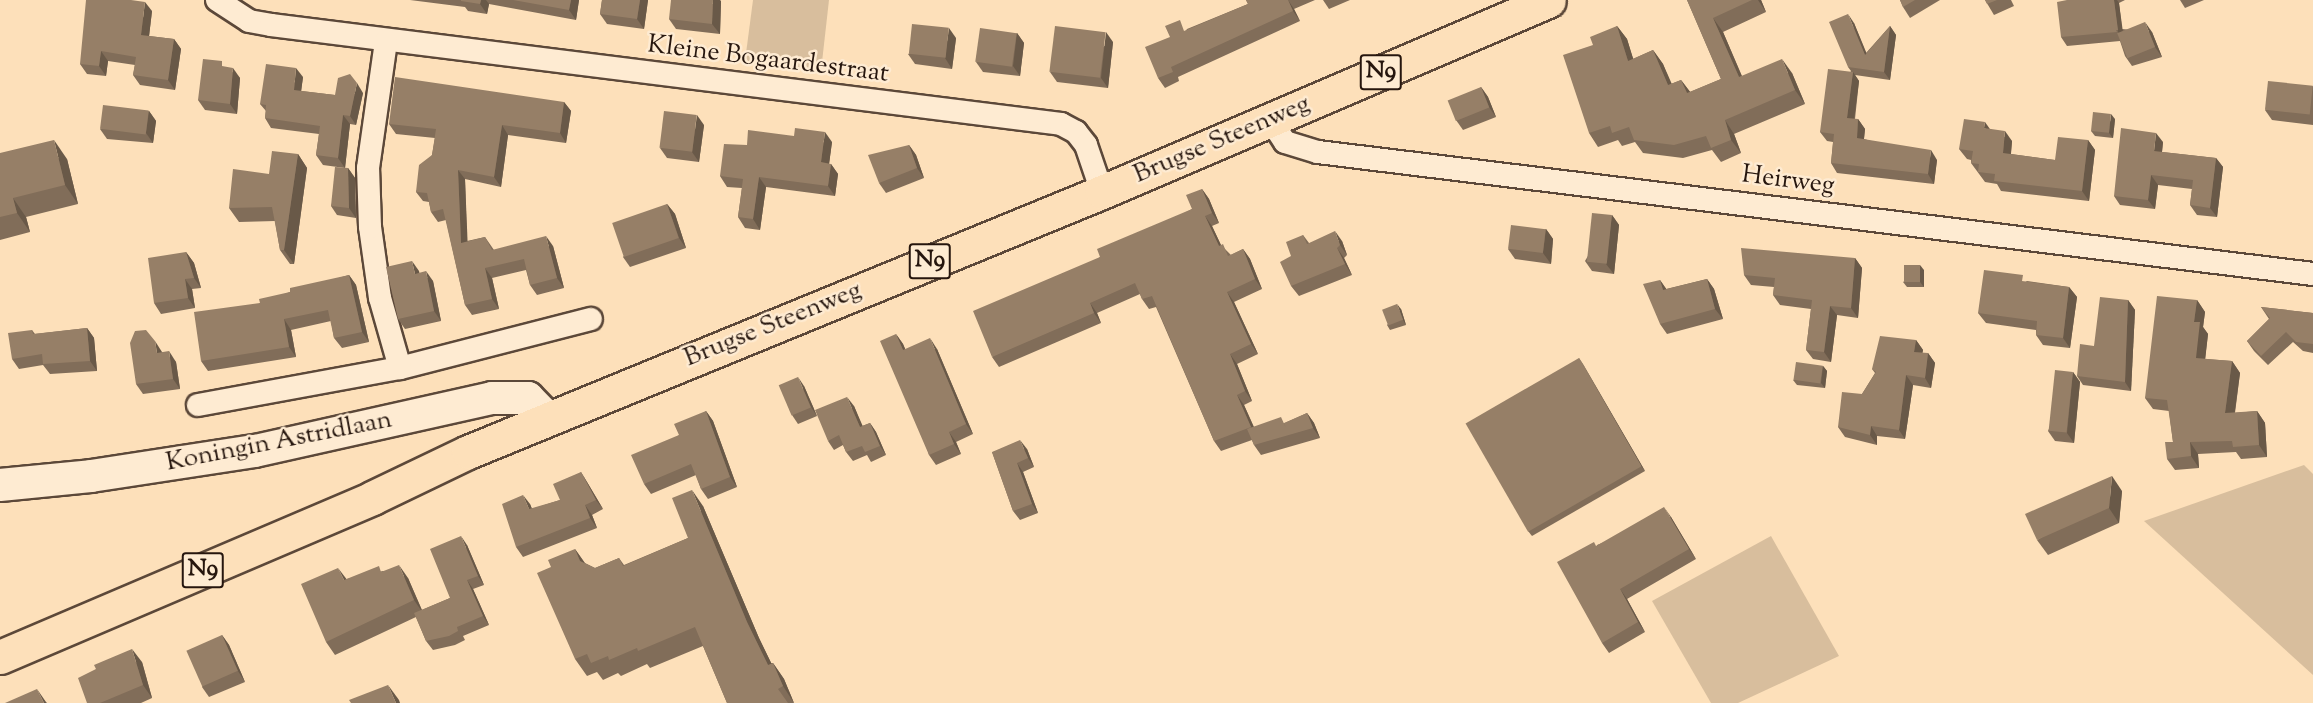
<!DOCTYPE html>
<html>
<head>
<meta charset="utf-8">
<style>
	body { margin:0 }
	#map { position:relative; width:2313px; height:703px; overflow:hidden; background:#fde0ba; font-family:"Sorts Mill Goudy",serif }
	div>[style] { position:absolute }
	.green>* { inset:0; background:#d8be9d }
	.roads { filter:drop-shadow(2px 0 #5c4839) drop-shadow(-2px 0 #5c4839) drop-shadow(0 2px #5c4839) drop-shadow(0 -2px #5c4839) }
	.street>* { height:22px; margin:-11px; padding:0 11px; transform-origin:11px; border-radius:11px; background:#feebd2 }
	.secondary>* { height:32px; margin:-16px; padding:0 16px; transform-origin:16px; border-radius:16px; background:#feebd2 }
	.primary>* { height:33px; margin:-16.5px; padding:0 16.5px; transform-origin:16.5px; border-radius:16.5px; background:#fde0ba }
	.wall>* { inset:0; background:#816d59 }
	.shaded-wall>* { inset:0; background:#695948 }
	.building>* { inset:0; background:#967f67; transform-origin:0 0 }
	span { translate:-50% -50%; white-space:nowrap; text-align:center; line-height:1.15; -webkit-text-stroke:5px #feebd2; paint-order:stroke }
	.shield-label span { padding:2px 4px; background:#feebd2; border:2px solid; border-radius:4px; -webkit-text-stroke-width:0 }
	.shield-label { font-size:24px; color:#26160e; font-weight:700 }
	.street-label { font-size:26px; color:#26160e }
</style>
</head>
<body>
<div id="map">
	<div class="green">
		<div style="clip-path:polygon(753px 0,829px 0,821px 71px,745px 61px)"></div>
		<div style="clip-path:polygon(2304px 465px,2313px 474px,2313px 675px,2144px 521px)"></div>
		<div style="clip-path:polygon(1771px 536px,1839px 656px,1738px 703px,1711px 703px,1652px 601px)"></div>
	</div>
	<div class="roads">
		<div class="street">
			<div style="left:217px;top:0;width:38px;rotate:33deg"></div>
			<div style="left:249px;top:21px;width:22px;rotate:10deg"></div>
			<div style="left:271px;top:25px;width:796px;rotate:7.14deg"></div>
			<div style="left:1061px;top:124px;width:17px;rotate:28deg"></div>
			<div style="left:1076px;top:132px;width:16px;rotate:52deg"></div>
			<div style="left:1086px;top:145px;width:50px;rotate:71.2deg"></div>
			<div style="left:1270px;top:119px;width:27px;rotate:57deg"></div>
			<div style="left:1285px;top:142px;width:34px;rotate:17deg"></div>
			<div style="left:1318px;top:152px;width:1002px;rotate:6.99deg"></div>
			<div style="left:400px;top:368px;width:197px;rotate:-14.4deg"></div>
			<div style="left:198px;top:405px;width:205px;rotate:-10.4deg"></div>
			<div style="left:400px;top:368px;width:73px;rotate:-105.9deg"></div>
			<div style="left:380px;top:298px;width:72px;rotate:-98deg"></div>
			<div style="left:370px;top:227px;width:59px;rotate:-91.9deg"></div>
			<div style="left:368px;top:168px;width:128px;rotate:-81.9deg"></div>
		</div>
		<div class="secondary">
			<div style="left:0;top:485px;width:91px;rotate:-5.6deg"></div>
			<div style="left:91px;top:476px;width:166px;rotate:-8.7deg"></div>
			<div style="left:255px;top:451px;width:243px;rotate:-12.6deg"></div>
			<div style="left:492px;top:398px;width:36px"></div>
			<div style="left:528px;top:398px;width:29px;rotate:46deg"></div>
		</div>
		<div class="primary">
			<div style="left:0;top:657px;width:405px;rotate:-23.1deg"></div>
			<div style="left:372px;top:498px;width:106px;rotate:-25.6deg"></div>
			<div style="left:468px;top:452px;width:685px;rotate:-22.3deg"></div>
			<div style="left:1102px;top:192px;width:486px;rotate:-23.2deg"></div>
		</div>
	</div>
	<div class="wall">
		<div style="clip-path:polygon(410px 0,579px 0,576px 20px,489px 4px,487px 14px,468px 11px,465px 7px)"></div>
		<div style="clip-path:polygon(602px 0,648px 0,644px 29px,607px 24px,600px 14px)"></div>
		<div style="clip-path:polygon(1246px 0,1315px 0,1294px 9px,1300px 21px,1178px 77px,1179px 81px,1165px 88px,1158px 78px,1187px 29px,1248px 4px)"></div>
		<div style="clip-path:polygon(1323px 0,1350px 0,1329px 9px)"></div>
		<div style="clip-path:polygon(1687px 0,1761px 0,1766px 12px,1723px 32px,1742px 76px,1792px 73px,1805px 104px,1734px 134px,1741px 153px,1721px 162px,1712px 150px,1683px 158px,1643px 153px,1635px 142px,1622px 146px,1618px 140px,1598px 147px,1589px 133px,1593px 45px,1617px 26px,1627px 39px,1633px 59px,1653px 50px,1663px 64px,1671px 84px,1681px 80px,1690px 92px,1721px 79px)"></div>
		<div style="clip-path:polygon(1900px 0,1940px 0,1910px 18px,1903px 7px)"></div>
		<div style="clip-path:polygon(1985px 0,2011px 0,2014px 6px,1994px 15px)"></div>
		<div style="clip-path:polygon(2067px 0,2125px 0,2119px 3px,2122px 29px,2152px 32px,2162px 57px,2132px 66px,2125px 56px,2120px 41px,2067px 46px,2061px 37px)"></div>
		<div style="clip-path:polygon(2180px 0,2204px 0,2185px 8px)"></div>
		<div style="clip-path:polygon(721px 1px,720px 34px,676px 29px,669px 19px)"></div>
		<div style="clip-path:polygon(152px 11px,149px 36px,174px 39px,181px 49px,175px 90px,140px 85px,133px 75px,135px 65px,108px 61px,106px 76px,87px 74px,80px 64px)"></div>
		<div style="clip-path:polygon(1854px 23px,1866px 53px,1890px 26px,1896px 35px,1890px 80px,1855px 75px,1859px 81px,1855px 119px,1858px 119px,1865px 129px,1864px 139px,1937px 160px,1934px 184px,1837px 173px,1831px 163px,1833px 142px,1827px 141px,1820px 132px,1851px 71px,1848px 67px)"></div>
		<div style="clip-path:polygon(1017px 33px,1024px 43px,1020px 76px,983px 72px,976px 62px)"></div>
		<div style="clip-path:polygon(956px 38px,952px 69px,915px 64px,908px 54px)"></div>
		<div style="clip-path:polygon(1113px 42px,1108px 88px,1057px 82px,1050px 72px)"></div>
		<div style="clip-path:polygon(226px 67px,240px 78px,237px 114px,205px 110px,198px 100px)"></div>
		<div style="clip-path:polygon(303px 77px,301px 91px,335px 95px,363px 93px,356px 125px,350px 124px,345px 168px,323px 165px,316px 155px,319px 134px,271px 128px,265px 118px,266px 111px,260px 104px)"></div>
		<div style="clip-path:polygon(2313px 86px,2313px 125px,2272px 120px,2265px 110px)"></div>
		<div style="clip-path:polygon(1481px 87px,1488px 97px,1496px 117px,1463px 130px,1456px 120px)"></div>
		<div style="clip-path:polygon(564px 102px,571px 111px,566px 143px,508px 135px,501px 187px,465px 179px,467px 241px,485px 237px,494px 250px,553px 246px,564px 288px,537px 295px,530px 285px,526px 270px,492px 278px,499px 309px,472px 315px,465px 305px,446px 220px,438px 222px,431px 212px,429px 202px,423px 201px,416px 192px,432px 155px,435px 138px,396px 134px,389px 124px)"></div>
		<div style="clip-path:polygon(149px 111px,156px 121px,153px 143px,107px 139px,100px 129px)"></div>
		<div style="clip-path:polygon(2115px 119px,2113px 138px,2095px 136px,2091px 131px)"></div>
		<div style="clip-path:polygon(704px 125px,699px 162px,667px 158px,660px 148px)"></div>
		<div style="clip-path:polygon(1990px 129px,2012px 141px,2011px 154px,2055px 160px,2088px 140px,2095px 150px,2089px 201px,2001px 191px,1997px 184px,1985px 182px,1971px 163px,1971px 160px,1967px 159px,1959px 149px)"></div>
		<div style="clip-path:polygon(832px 142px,829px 164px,831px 164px,838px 174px,835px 196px,766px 187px,760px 230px,745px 228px,738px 217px,742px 188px,727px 187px,720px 176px,747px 145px)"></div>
		<div style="clip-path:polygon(2163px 142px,2162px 152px,2216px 158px,2223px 167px,2217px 217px,2197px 215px,2190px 205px,2192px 189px,2158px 185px,2155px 209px,2120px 205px,2114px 196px)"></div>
		<div style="clip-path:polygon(909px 145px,916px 155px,924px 178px,886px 193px,879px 183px)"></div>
		<div style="clip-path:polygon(0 153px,67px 159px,78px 204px,26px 217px,30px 232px,0 240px)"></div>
		<div style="clip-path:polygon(298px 154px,307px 168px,294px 264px,290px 264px,280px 250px,275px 221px,239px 222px,229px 208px,269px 174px)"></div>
		<div style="clip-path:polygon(348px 168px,355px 178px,356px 218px,337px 215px,331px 206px)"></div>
		<div style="clip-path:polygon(1202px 189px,1209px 199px,1219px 223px,1212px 226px,1221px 245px,1231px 255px,1243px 249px,1250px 259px,1262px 289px,1234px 302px,1258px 354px,1237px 364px,1252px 401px,1244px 405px,1254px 427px,1285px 423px,1307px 413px,1314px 423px,1320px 438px,1261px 455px,1254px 445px,1252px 440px,1221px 451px,1214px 441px,1156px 307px,1149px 309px,1142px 299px,1140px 294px,1097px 313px,1101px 323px,999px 367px,992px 357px,1100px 257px,1192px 209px)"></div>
		<div style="clip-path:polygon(667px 204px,675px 214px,686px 248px,630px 267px,623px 257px)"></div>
		<div style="clip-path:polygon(1612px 215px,1619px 225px,1614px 274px,1592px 271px,1585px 261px)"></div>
		<div style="clip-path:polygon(1546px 229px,1553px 239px,1551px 264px,1515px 259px,1508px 249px)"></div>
		<div style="clip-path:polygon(1303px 235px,1309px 243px,1342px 241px,1347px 255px,1344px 258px,1352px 275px,1299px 296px,1291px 286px,1291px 256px)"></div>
		<div style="clip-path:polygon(186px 252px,194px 263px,201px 288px,192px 289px,195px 308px,161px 314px,154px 303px)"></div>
		<div style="clip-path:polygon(1855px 258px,1862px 268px,1858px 318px,1837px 315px,1831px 362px,1813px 359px,1806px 350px,1811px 309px,1780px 305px,1773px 295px,1774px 287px,1751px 285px,1744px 275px)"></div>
		<div style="clip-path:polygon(1924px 270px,1924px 287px,1907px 287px,1903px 282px)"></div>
		<div style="clip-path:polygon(419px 271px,419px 273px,433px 281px,441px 321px,405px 329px,398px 319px)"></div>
		<div style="clip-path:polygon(349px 275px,356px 285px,369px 342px,342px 348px,334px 338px,331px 321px,291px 330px,296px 357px,208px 371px,201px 361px,260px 303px,290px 292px)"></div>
		<div style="clip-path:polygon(1707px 279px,1714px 289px,1723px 319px,1667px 334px,1660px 324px,1660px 280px,1666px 289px)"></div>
		<div style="clip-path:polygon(2027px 281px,2069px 287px,2077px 297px,2070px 348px,2043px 345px,2036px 335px,2036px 330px,1986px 323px,1978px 313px)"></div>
		<div style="clip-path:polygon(2128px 300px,2135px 310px,2131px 391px,2083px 385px,2077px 376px,2094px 346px)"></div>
		<div style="clip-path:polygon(2197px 300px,2205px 312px,2203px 327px,2208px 334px,2205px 359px,2232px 361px,2240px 373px,2235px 413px,2257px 411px,2265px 423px,2267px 457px,2241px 459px,2236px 452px,2198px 454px,2199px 468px,2175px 470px,2167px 459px,2173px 442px,2169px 411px,2153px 409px,2145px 398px)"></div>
		<div style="clip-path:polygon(2261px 307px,2313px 313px,2313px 353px,2303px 351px,2293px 342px,2268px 365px,2254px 351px,2247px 341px,2269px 319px)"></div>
		<div style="clip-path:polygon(1401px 309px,1406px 325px,1390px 330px,1387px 325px)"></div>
		<div style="clip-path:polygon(87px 328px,94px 338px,97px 371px,50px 374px,43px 365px,19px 369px,12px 359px,32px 330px,35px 334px)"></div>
		<div style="clip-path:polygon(896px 334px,903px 344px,905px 349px,937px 349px,973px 434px,956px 442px,961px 454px,936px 465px,929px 455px)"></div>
		<div style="clip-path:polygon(1916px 340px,1923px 350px,1922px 353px,1928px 353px,1935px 363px,1931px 388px,1913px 385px,1905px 439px,1877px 436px,1877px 445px,1845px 437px,1838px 427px,1862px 394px,1875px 373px,1872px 369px)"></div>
		<div style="clip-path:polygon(162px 352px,176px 362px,180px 389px,143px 394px,136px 384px)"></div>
		<div style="clip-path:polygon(1579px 358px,1645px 471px,1532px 536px,1528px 531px)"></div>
		<div style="clip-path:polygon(1823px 366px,1827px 371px,1825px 388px,1797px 385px,1793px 380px)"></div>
		<div style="clip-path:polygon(2073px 372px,2080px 382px,2074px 443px,2055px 441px,2048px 431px)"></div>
		<div style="clip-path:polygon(804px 386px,817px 416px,798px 424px,792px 415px)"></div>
		<div style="clip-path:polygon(854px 406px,862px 426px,870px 423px,876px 432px,886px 455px,871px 462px,867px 455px,853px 461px,846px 452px,843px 445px,834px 450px,828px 441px)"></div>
		<div style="clip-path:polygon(706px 411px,713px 421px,737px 487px,708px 499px,701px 489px,696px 475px,651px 494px,644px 484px,679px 435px)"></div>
		<div style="clip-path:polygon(1027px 449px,1034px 467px,1023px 472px,1038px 513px,1020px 520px,1013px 511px,992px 452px)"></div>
		<div style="clip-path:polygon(581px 472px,587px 482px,603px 509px,592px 515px,597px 528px,523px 557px,516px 547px,530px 504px,532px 509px,560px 500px)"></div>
		<div style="clip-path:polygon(2122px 491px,2119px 523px,2048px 555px,2037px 540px)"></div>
		<div style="clip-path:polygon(703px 506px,759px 638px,771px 663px,773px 663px,784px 679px,794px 703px,727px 703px,703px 646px,650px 668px,647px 664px,621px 676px,618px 673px,603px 680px,597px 672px,587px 676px,575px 659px,575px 549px,585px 563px,595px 568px,619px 558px,624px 565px,688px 538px)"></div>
		<div style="clip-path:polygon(1671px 517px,1696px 559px,1627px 599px,1645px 632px,1609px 653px,1602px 643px,1597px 545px)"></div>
		<div style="clip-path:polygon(467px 545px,484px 585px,473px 589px,489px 625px,463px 636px,465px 640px,455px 645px,433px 650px,426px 641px,416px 617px,335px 655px,326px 642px,347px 579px,383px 571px,408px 578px,422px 610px,450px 598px)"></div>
		<div style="clip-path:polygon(222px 635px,229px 645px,245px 682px,209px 697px,202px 687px)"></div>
		<div style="clip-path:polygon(142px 662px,152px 698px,141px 703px,87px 703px,96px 669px)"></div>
	</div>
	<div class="shaded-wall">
		<div style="clip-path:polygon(481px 0,486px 0,489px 4px,487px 14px,480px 4px)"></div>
		<div style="clip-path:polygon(571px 0,579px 0,576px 20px,569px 10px)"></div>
		<div style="clip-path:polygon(640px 0,648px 0,644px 29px,637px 19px)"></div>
		<div style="clip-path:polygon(713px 0,720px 0,721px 1px,720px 34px,712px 24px)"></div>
		<div style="clip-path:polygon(1288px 0,1294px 9px,1300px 21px,1293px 11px)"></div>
		<div style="clip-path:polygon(1758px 0,1761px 0,1766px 12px)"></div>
		<div style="clip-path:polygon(2114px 0,2117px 0,2119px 3px,2124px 40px,2118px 32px)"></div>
		<div style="clip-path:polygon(145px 2px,152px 11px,148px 45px,141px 35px)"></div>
		<div style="clip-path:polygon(1848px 14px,1854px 23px,1871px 64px,1865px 55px)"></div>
		<div style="clip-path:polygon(1713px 18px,1723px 32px,1748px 91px,1739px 77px)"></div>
		<div style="clip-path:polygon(2145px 22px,2152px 32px,2162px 57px,2155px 47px)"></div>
		<div style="clip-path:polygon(1617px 26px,1627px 39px,1638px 74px,1628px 61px)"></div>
		<div style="clip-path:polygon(1890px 26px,1896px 35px,1890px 80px,1884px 72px)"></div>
		<div style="clip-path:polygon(949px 28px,956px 38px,952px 69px,945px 58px)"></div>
		<div style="clip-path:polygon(1106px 32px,1113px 42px,1108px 88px,1101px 78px)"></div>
		<div style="clip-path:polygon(1017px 33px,1024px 43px,1020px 76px,1013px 66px)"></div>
		<div style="clip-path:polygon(174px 39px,181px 49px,175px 90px,168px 80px)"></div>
		<div style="clip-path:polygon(1653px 50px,1663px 64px,1678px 98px,1668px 85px)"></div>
		<div style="clip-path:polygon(101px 51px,108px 61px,106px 76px,99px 66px)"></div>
		<div style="clip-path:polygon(1782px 59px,1792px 73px,1805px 104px,1795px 90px)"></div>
		<div style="clip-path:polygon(233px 68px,240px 78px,237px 114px,230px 104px)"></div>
		<div style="clip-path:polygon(296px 68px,303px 77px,300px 100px,294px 90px)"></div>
		<div style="clip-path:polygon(1853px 72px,1859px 81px,1853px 128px,1847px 118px)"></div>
		<div style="clip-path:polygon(1681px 80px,1691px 93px,1687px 93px)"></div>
		<div style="clip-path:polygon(357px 83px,363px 93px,356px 125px,350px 116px)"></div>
		<div style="clip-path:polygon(1481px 87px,1488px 97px,1496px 117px,1489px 107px)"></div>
		<div style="clip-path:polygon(564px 102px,571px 111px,566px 143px,560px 133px)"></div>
		<div style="clip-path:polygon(149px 111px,156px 121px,153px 143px,146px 133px)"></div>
		<div style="clip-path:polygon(2111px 114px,2115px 119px,2113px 138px,2109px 133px)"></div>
		<div style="clip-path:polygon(343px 115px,350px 124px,345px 168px,338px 158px)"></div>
		<div style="clip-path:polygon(697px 115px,704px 125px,699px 162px,692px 152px)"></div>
		<div style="clip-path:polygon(1858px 119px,1865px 129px,1863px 147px,1857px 138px)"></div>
		<div style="clip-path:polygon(1725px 120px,1734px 134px,1741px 153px,1731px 140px)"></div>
		<div style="clip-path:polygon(1985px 122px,1992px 132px,1984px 128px)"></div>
		<div style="clip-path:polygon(502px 125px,508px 135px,501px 187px,494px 177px)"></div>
		<div style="clip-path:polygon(2005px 131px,2012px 141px,2010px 163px,2003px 153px)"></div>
		<div style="clip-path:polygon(825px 132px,832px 142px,828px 172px,821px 162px)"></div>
		<div style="clip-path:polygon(2156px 133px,2163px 142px,2161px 161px,2154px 151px)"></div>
		<div style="clip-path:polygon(54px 140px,67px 159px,78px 204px,65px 185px)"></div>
		<div style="clip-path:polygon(2088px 140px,2095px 150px,2089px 201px,2082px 191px)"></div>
		<div style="clip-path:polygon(909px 145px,916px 155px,924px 178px,917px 168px)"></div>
		<div style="clip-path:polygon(1931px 150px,1937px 160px,1934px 184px,1928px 174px)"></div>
		<div style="clip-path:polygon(298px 154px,307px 168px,294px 264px,284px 250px)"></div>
		<div style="clip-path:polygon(2216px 158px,2223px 167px,2217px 217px,2210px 208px)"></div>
		<div style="clip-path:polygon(831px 164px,838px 174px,835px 196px,828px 186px)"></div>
		<div style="clip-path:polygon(348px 168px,355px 178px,356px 218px,349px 208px)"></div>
		<div style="clip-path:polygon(458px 170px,465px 179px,468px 252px,461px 243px)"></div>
		<div style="clip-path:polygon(2151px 175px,2158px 185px,2155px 209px,2148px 200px)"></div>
		<div style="clip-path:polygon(759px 177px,766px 187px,760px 230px,753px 219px)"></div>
		<div style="clip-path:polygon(1202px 189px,1209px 199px,1219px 223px,1212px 213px)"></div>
		<div style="clip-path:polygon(13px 198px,26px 217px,30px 232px,17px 213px)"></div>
		<div style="clip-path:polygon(667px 204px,675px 214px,686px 248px,679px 238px)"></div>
		<div style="clip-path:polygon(1612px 215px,1619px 225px,1614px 274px,1606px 264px)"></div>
		<div style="clip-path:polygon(1205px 216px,1212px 226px,1226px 256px,1219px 246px)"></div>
		<div style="clip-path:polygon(1546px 229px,1553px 239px,1551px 264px,1543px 253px)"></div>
		<div style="clip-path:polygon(1335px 231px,1342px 241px,1347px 255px,1340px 245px)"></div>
		<div style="clip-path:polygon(546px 236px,553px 246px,564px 288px,557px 278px)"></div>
		<div style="clip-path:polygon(1337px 248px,1344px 258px,1352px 275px,1345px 264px)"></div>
		<div style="clip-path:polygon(1243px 249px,1250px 259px,1262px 289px,1255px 279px)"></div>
		<div style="clip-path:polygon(186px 252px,194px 263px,201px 288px,194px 278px)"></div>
		<div style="clip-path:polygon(1855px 258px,1862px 268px,1858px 318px,1851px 308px)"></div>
		<div style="clip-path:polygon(412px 261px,419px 271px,422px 284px,415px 274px)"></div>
		<div style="clip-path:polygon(1920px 265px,1924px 270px,1924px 287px,1920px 282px)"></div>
		<div style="clip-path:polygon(485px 268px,492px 278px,499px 309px,492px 299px)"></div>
		<div style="clip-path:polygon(426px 271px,433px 281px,441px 321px,434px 311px)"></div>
		<div style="clip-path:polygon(349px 275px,356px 285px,369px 342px,362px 332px)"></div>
		<div style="clip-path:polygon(185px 279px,192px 289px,195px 308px,188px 298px)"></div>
		<div style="clip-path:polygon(1707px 279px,1714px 289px,1723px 319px,1715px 309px)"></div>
		<div style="clip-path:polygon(1660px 280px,1667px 290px,1663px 290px)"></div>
		<div style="clip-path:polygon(2069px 287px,2077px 297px,2070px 348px,2063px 338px)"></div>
		<div style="clip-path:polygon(1227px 292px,1234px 302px,1258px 354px,1251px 344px)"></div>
		<div style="clip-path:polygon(2128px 300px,2135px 310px,2131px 391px,2125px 382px)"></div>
		<div style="clip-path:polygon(2197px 300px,2205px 312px,2203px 327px,2208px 334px,2204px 370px,2196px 358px,2194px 322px)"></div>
		<div style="clip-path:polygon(1090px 303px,1097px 313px,1101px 323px,1094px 313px)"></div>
		<div style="clip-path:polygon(1397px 304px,1401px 309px,1406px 325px,1403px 320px)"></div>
		<div style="clip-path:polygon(1830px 306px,1837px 315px,1831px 362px,1824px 352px)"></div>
		<div style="clip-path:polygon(284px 319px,291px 330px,296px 357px,289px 347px)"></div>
		<div style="clip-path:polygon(87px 328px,94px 338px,97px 371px,90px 361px)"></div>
		<div style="clip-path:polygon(896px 334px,903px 344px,910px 360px,903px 350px)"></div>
		<div style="clip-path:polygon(930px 338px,937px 349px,973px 434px,966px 424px)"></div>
		<div style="clip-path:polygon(1916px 340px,1923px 350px,1921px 362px,1914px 352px)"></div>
		<div style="clip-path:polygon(155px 341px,162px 352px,164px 363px,157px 353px)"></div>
		<div style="clip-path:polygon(169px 351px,176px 362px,180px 389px,173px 379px)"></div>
		<div style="clip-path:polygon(1928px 353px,1935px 363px,1931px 388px,1925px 378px)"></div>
		<div style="clip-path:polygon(1230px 354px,1237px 364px,1252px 401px,1245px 391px)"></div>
		<div style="clip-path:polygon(1579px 358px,1583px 364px,1645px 471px,1641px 466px)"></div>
		<div style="clip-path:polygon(2232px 361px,2240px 373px,2233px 425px,2225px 413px)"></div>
		<div style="clip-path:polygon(1823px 366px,1827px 371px,1825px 388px,1821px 383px)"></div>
		<div style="clip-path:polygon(2073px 372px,2080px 382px,2074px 443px,2067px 433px)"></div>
		<div style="clip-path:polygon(1906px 375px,1913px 385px,1905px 439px,1899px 430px)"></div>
		<div style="clip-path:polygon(798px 377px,804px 386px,817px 416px,811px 407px)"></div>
		<div style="clip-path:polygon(1237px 395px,1244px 405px,1258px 437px,1251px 427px)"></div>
		<div style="clip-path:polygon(847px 397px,854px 406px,867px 436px,860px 427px)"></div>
		<div style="clip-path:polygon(706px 411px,713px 421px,737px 487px,730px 477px)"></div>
		<div style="clip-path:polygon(2257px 411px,2265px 423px,2267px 457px,2259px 445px)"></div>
		<div style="clip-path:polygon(1307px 413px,1314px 423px,1320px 438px,1313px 428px)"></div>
		<div style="clip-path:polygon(870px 423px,876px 432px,886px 455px,880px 446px)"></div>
		<div style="clip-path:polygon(1871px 426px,1877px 436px,1877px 445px,1870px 435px)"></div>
		<div style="clip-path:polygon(949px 432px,956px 442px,961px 454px,954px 444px)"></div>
		<div style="clip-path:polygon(1020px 440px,1027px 449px,1034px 467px,1028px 458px)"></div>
		<div style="clip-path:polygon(2190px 442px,2198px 454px,2199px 468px,2191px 456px)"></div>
		<div style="clip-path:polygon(1017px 463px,1023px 472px,1038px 513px,1032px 504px)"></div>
		<div style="clip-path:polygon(581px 472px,587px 482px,603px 509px,596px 500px)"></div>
		<div style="clip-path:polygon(2112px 476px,2122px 491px,2119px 523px,2109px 508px)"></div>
		<div style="clip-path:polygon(692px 490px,703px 506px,759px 638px,780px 681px,768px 665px,747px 622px)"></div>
		<div style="clip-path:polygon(523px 495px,530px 504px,536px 519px,529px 509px)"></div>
		<div style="clip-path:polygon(585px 505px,592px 515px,597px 528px,590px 518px)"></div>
		<div style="clip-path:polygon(1664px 507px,1671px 517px,1696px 559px,1689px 549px)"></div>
		<div style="clip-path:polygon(461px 536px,467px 545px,484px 585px,478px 576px)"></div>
		<div style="clip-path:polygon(575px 549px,586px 565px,580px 561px)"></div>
		<div style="clip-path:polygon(399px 565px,408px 578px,423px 613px,414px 600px)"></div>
		<div style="clip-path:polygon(338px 568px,348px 581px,344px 580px)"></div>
		<div style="clip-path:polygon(467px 580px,473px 589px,489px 625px,483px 616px)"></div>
		<div style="clip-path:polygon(1620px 589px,1627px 599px,1645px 632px,1638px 622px)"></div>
		<div style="clip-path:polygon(222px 635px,229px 645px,245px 682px,238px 671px)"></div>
		<div style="clip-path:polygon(132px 649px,142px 662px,152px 698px,143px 685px)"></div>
		<div style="clip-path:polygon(773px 663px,784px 679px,794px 703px,783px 686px)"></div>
		<div style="clip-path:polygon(388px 685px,399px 700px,400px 703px,396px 703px)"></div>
		<div style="clip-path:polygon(37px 689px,46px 702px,47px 703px,44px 703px)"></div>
	</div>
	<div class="building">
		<div style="clip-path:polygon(86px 0,131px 0,145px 2px,141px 35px,174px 39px,168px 80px,133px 75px,136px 57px,101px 51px,99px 66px,80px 64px)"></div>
		<div style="clip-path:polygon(461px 0,481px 0,480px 4px,461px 1px)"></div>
		<div style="clip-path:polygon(513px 0,571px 0,569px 10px)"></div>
		<div style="clip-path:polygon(602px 0,640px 0,637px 19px,600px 14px)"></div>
		<div style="clip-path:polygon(671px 0,713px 0,712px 24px,669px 19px)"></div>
		<div style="clip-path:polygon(1246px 0,1288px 0,1293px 11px,1171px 67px,1173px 72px,1158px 78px,1145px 47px,1170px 37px,1165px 26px,1180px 20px,1184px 31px,1248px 4px)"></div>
		<div style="clip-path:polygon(1687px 0,1752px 0,1713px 18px,1739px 77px,1782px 59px,1795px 90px,1725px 120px,1731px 140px,1711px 148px,1706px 136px,1674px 145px,1634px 140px,1629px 127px,1612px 133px,1610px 126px,1589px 133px,1563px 55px,1593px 45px,1590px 37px,1617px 26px,1628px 61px,1653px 50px,1668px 85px,1681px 80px,1687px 93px,1721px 79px)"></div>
		<div style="clip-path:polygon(1900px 0,1915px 0,1903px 7px)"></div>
		<div style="clip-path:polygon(1985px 0,1997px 0,1987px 4px)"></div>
		<div style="clip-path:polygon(2067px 0,2114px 0,2118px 30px,2116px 30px,2117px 32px,2061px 37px,2057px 2px)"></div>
		<div style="clip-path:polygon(1848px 14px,1865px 55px,1890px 26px,1884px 72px,1848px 67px,1829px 22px)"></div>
		<div style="left:2145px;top:22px;width:27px;height:30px;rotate:68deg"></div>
		<div style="left:912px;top:24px;width:37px;height:30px;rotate:6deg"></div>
		<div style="left:1055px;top:26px;width:51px;height:46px;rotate:7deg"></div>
		<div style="left:980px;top:28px;width:37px;height:34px;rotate:8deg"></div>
		<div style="clip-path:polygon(203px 59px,222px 61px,222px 66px,233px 68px,230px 104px,198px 100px)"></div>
		<div style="clip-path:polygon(266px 64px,296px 68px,294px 90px,335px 95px,338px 78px,350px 74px,357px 83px,350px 116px,343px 115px,338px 158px,316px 155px,320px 126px,265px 118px,266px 105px,260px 104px)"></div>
		<div style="clip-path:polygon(1828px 69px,1853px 72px,1847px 118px,1858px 119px,1857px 138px,1931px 150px,1928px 174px,1831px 163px,1834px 134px,1820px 132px)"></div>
		<div style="clip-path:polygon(395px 77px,564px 102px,560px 133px,502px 125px,494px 177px,458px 170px,461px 243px,485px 237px,492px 250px,546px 236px,557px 278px,530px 285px,524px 259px,485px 268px,492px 299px,465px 305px,443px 209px,431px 212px,427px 193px,416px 192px,419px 165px,432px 155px,436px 129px,389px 124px)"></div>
		<div style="left:2268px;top:81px;width:45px;height:29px;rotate:6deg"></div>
		<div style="left:1481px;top:87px;width:22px;height:36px;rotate:68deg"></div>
		<div style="left:103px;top:105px;width:46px;height:24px;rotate:7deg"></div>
		<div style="left:664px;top:111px;width:33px;height:37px;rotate:7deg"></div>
		<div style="left:2093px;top:112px;width:18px;height:19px;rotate:6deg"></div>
		<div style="clip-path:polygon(1964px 119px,1985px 122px,1984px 128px,2005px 131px,2003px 153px,2055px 160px,2058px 137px,2088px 140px,2082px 191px,1994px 181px,1995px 174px,1978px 172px,1979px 164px,1971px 163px,1973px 151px,1959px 149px)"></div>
		<div style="clip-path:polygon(795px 128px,825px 132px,821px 162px,831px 164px,828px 186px,759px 177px,753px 219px,738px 217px,743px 179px,720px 176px,724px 144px,747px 145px,748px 130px,794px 136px)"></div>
		<div style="clip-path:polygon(2121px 128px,2156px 133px,2154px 151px,2216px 158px,2210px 208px,2190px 205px,2193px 180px,2151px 175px,2148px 200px,2114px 196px)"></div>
		<div style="clip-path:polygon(54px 140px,65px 185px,13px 198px,17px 213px,0 217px,0 153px)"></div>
		<div style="clip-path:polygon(909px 145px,917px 168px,879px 183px,868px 155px)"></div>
		<div style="clip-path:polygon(272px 151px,298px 154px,284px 250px,280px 250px,272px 207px,229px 208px,233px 169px,269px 174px)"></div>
		<div style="clip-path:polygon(335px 167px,348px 168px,349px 208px,331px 206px)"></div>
		<div style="clip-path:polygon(1202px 189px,1212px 213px,1205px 216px,1219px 246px,1223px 244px,1228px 256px,1243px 249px,1255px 279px,1227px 292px,1251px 344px,1230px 354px,1245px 391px,1237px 395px,1251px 427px,1214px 441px,1152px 296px,1142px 299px,1135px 283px,1090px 303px,1094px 313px,992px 357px,973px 311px,1100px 257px,1097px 249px,1192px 209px,1186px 195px)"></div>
		<div style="left:667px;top:204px;width:36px;height:58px;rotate:71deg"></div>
		<div style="left:1592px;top:213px;width:20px;height:49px;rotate:6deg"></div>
		<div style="left:1511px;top:225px;width:35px;height:24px;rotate:7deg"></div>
		<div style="clip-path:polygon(1335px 231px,1340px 245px,1337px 248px,1345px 264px,1291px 286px,1280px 262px,1291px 256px,1286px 242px,1303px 235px,1307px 244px)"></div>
		<div style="clip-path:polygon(1741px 248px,1855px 258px,1851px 308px,1830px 306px,1824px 352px,1806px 350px,1812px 300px,1773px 295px,1775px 278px,1744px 275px)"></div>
		<div style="clip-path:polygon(186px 252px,194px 278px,185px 279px,188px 298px,154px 303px,148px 258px)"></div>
		<div style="clip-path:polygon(412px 261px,415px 274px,426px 271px,434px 311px,398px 319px,386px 267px)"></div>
		<div style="left:1904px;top:265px;width:16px;height:17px"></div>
		<div style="clip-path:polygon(1984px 270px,2023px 275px,2022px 281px,2069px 287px,2063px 338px,2036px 335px,2037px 321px,1978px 313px)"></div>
		<div style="clip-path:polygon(349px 275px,362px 332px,334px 338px,328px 310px,284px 319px,289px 347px,201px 361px,194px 312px,260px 303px,259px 299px,290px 292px,290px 288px)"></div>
		<div style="clip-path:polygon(1707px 279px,1715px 309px,1660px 324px,1643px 284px,1660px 280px,1663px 290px)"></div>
		<div style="clip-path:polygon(2157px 296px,2197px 300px,2194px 322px,2200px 322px,2196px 358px,2232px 361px,2225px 413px,2257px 411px,2259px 445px,2233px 447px,2232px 441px,2190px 442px,2191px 456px,2167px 459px,2165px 442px,2173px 442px,2167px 400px,2145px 398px)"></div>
		<div style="clip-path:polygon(2100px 297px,2128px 300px,2125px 382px,2077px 376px,2080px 344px,2094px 346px)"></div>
		<div style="left:1397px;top:304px;width:17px;height:16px;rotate:69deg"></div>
		<div style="clip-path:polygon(2261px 307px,2313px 313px,2313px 344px,2296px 342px,2286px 332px,2261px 356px,2247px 341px,2270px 318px)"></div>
		<div style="clip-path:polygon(87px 328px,90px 361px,43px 364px,42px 354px,12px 359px,8px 333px,32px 330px,33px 334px)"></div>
		<div style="clip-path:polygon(146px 330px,155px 341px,157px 353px,169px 351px,173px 379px,136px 384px,130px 343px,135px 331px)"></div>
		<div style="clip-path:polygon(896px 334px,903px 350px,930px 338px,966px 424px,949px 432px,954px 444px,929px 455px,880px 341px)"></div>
		<div style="clip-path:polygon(1880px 336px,1916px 340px,1914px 352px,1928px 353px,1925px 378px,1906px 375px,1899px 430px,1871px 426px,1870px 435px,1838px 427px,1842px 392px,1862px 394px,1876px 372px,1872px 369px)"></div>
		<div style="left:1579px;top:358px;width:125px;height:131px;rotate:60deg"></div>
		<div style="left:1796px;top:362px;width:27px;height:18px;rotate:8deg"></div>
		<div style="left:2055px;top:370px;width:18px;height:61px;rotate:6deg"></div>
		<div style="left:798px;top:377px;width:33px;height:21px;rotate:67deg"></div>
		<div style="clip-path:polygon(847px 397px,860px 427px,870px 423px,880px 446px,865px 452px,862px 446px,846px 452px,839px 435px,828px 441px,815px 410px)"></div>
		<div style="clip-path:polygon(706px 411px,730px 477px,701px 489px,691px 464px,644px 484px,631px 455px,679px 435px,674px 424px)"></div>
		<div style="clip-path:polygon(1307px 413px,1313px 428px,1254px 445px,1247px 429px,1281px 417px,1286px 428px,1284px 423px)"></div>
		<div style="clip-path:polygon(1020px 440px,1028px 458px,1017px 463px,1032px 504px,1013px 511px,992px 452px)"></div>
		<div style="clip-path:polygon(581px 472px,596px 500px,585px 505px,590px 518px,516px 547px,502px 504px,523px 495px,529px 509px,560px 500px,553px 484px)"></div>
		<div style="clip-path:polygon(2112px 476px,2109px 508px,2037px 540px,2025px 514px)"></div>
		<div style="clip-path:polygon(692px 490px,747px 622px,768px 665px,773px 663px,783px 686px,778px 689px,788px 703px,727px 703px,695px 627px,638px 651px,637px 648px,609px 660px,608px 656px,591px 663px,587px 654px,575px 659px,537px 573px,551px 567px,548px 560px,575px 549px,580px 561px,595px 568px,619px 558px,623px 566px,688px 538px,672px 498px)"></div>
		<div style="clip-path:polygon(1664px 507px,1689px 549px,1620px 589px,1638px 622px,1602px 643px,1557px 562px,1594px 542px,1596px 546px)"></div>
		<div style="clip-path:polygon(461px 536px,478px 576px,467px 580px,483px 616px,457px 627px,458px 631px,449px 636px,426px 641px,414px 613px,450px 598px,430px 549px)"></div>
		<div style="clip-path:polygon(399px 565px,414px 600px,326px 642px,301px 584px,338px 568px,344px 580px,379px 566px,381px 572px)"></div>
		<div style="left:222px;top:635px;width:39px;height:39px;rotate:66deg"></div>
		<div style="clip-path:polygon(132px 649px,143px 685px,100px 703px,87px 703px,78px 678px,96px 669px,94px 665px)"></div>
		<div style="clip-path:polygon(388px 685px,396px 703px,351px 703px,349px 700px)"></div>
		<div style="clip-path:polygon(37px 689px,44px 703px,5px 703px)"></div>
	</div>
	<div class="shield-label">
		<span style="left:1381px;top:72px">N9</span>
		<span style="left:930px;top:261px">N9</span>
		<span style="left:203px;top:570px">N9</span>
	</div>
	<div class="street-label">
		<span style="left:768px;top:60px;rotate:7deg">Kleine Bogaardestraat</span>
		<span style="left:1222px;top:140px;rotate:-23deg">Brugse Steenweg</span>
		<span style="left:1788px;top:181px;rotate:7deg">Heirweg</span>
		<span style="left:773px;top:325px;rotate:-22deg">Brugse Steenweg</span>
		<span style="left:279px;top:442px;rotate:-11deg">Koningin Astridlaan</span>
	</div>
</div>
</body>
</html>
